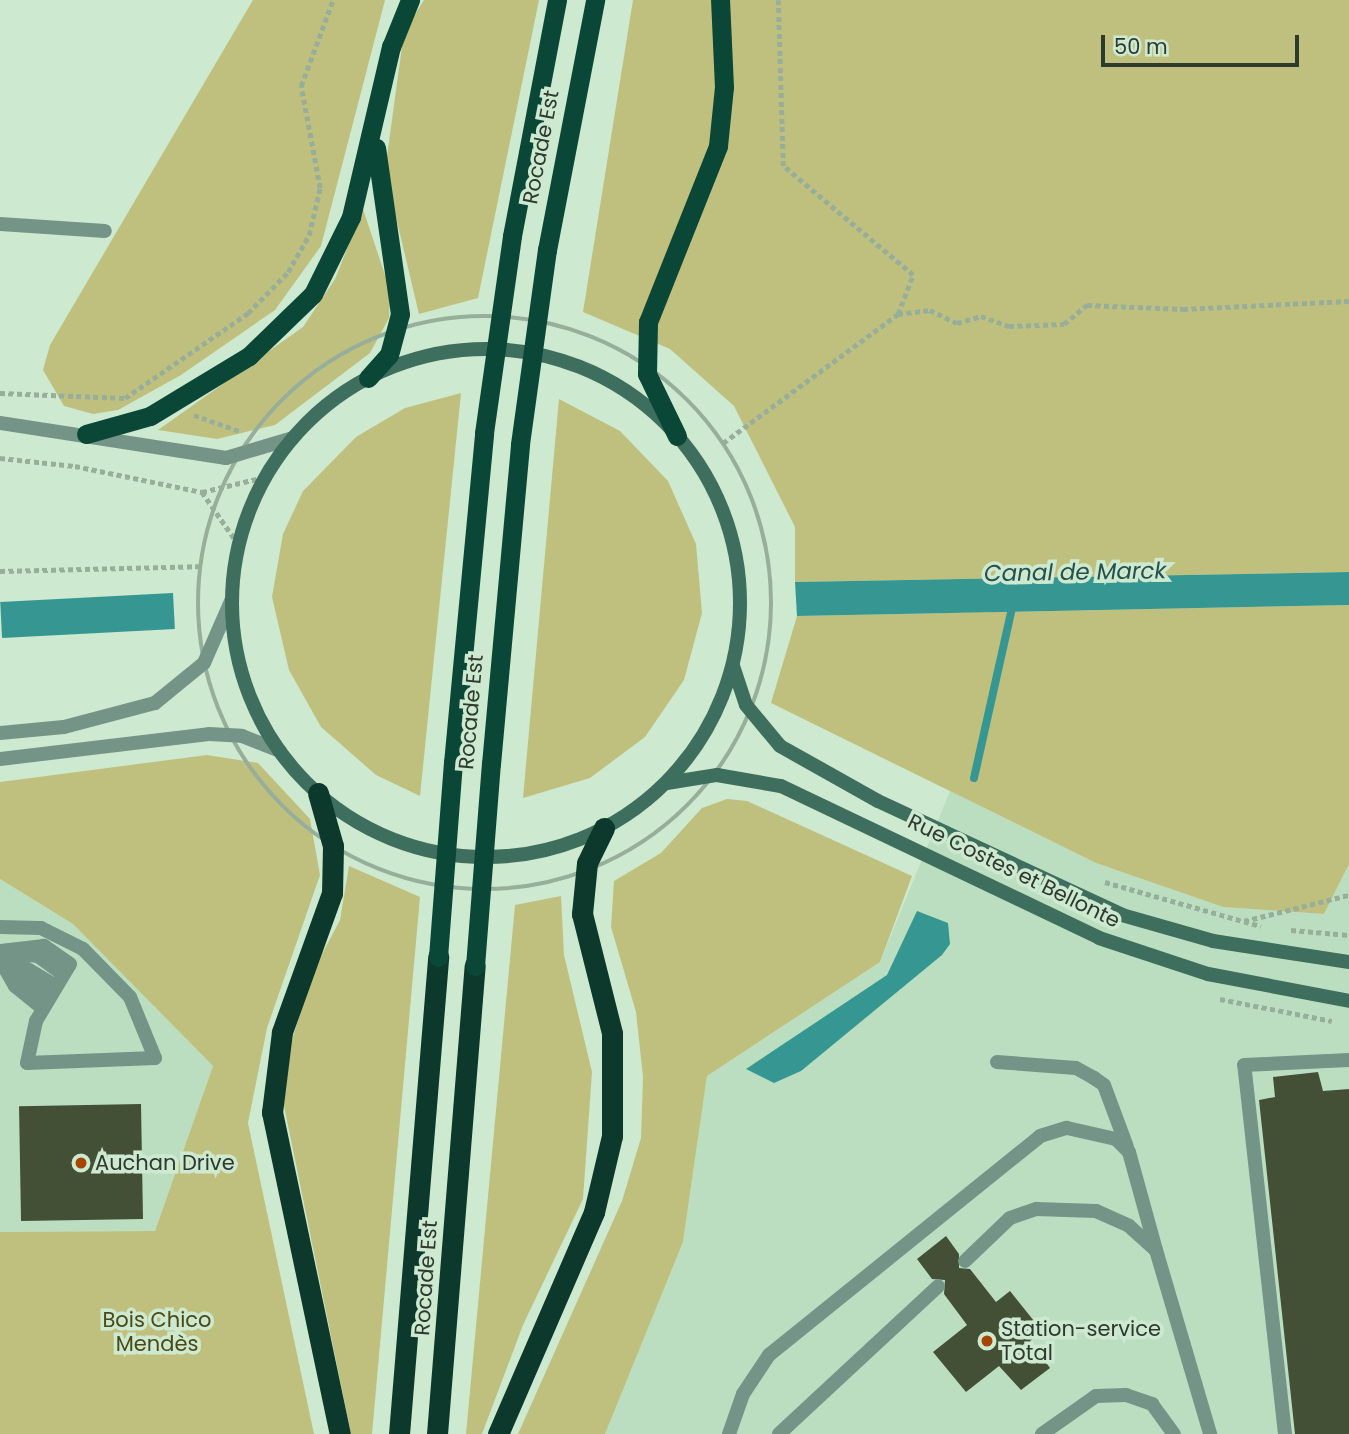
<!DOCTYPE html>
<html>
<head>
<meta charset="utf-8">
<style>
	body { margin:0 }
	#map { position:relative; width:1349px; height:1434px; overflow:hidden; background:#cde9d0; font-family:Poppins,sans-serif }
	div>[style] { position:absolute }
	.built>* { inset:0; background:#bcdec0 }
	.green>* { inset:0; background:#c0c07e }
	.water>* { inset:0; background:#369792; transform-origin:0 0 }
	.stream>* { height:8px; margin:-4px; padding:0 4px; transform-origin:4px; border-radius:4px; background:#369792 }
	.building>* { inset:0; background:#445036; transform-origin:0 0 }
	.path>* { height:4.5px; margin-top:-2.25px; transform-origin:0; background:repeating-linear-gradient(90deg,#97ae9a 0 5px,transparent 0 8.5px) }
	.path>.ring { margin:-2.25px; padding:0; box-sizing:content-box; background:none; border:4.5px solid #97ae9a; border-radius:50% }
	.service>* { height:14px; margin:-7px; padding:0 7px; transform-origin:7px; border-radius:7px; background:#749488 }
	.tertiary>* { height:14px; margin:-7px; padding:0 7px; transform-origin:7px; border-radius:7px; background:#749488 }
	.secondary>* { height:14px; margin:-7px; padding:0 7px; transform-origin:7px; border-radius:7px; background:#3e6f5e }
	.secondary>.ring { margin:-7px; padding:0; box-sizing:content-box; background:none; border:14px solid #3e6f5e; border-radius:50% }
	.trunk>* { height:19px; margin:-9.5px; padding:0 9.5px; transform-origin:9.5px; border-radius:9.5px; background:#0a4736 }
	.motorway>* { height:21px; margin:-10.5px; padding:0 10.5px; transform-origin:10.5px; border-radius:10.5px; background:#0c392c }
	.trunk-bridge>* { height:19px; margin:-9.5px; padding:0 9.5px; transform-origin:9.5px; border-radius:9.5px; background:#0a4736 }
	.dots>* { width:19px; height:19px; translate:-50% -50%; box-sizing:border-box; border:4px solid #cde9d0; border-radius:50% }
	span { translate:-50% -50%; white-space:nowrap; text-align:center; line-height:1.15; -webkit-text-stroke:7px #cde9d0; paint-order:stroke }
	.street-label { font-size:21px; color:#2e3930 }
	.poi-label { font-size:21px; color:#2e3930 }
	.left { translate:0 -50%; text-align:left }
	.park-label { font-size:21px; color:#4b4915 }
	.water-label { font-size:23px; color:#25504d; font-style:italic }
	.scale { position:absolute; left:1101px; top:35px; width:198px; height:32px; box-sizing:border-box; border:4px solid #2e3930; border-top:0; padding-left:9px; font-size:21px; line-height:24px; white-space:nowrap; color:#2e3930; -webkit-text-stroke:5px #cde9d0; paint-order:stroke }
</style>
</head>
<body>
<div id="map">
	<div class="built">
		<div style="clip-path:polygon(950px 791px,1096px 863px,1223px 907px,1324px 914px,1349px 864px,1349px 1434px,605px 1434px,683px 1242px,707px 1076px,880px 962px)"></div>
		<div style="clip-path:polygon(0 879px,73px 924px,213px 1066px,155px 1231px,0 1232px)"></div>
	</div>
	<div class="green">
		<div style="clip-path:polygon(253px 0,385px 0,321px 246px,275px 310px,181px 375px,118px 410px,93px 414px,64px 406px,43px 370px,50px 345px)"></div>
		<div style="clip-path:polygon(424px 0,539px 0,478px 298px,419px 314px,385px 171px,404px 32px)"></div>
		<div style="clip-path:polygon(633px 0,1349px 0,1349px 572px,795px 582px,795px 527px,734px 406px,670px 349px,583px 312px)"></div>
		<div style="clip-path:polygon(363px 209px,390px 290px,389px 318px,370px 353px,275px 425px,217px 439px,158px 430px,303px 327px,335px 279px)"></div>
		<div style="clip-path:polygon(461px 393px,420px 796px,376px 775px,321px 727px,289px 670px,272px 597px,283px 534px,303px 491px,356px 437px,405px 408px)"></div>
		<div style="clip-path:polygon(559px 399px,620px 431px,668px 481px,696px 544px,702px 613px,684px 680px,645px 737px,590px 778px,523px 798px)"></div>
		<div style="clip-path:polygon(1349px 605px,1349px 864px,1324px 914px,1223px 907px,1096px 863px,771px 703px,797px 616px)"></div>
		<div style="clip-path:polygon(207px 755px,258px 763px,310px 819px,320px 875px,267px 1028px,248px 1123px,314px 1434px,0 1434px,0 1232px,155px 1231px,213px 1066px,73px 924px,0 879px,0 782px)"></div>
		<div style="clip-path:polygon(727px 799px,747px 801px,912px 876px,880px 962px,707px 1076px,683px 1242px,605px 1434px,518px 1434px,622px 1201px,641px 1138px,643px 1077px,636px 1012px,611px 927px,614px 881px,661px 853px,702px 808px)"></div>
		<div style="clip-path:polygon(349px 866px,420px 897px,372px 1434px,351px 1434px,283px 1101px,289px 1050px,313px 971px,340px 920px)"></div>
		<div style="clip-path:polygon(561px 896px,564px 955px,592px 1072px,583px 1199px,523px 1325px,482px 1434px,466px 1434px,515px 905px)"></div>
	</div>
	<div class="water">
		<div style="clip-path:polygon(1349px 572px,1349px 605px,1001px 612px,797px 616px,795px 582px)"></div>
		<div style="left:173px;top:593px;width:36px;height:173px;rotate:87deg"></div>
		<div style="clip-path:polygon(917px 911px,948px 923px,950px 944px,942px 955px,801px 1071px,774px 1083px,746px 1069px,887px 975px)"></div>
	</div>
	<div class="stream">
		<div style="left:974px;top:778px;width:178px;rotate:-77.4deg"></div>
	</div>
	<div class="building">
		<div style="clip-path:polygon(1318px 1072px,1323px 1091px,1349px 1089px,1349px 1434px,1295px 1434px,1259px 1100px,1275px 1097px,1273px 1077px)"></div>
		<div style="left:141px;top:1104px;width:115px;height:122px;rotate:89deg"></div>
		<div style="clip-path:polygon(946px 1236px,959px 1254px,959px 1268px,970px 1269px,996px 1302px,1010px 1291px,1042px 1331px,1030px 1341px,1050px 1368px,1021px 1390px,999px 1366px,966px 1392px,933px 1352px,967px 1325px,944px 1294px,945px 1280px,932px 1279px,917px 1259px)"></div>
	</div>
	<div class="path">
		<div style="left:898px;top:314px;width:32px;rotate:-7deg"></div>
		<div style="left:930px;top:310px;width:30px;rotate:26deg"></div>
		<div style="left:957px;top:323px;width:25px;rotate:-16deg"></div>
		<div style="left:981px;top:316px;width:30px;rotate:20deg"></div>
		<div style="left:1009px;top:326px;width:55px;rotate:-2.1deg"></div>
		<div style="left:1064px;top:324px;width:30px;rotate:-40deg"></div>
		<div style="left:1087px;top:305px;width:96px;rotate:2.4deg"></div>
		<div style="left:1183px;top:309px;width:166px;rotate:-2.8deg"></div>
		<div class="ring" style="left:198px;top:316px;width:569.5px;height:569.5px"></div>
		<div style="left:0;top:393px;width:125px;rotate:2.3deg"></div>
		<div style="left:125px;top:398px;width:150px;rotate:-34.6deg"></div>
		<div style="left:248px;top:313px;width:57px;rotate:-45.7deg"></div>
		<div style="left:288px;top:272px;width:43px;rotate:-60.4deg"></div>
		<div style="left:309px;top:235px;width:48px;rotate:-76.8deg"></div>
		<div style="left:320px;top:188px;width:104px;rotate:-100.6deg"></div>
		<div style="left:301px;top:86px;width:92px;rotate:-69.6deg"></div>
		<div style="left:194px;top:415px;width:51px;rotate:19.5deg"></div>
		<div style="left:723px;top:443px;width:217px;rotate:-36.4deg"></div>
		<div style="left:898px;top:314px;width:42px;rotate:-69deg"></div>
		<div style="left:913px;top:275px;width:170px;rotate:-140deg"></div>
		<div style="left:783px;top:166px;width:166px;rotate:-91.7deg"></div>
		<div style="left:0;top:458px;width:75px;rotate:6.1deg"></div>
		<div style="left:75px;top:466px;width:130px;rotate:11.6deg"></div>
		<div style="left:202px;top:492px;width:65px;rotate:-13.4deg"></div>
		<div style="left:202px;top:492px;width:65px;rotate:55.1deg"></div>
		<div style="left:0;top:571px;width:199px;rotate:-1.4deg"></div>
		<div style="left:1105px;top:882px;width:162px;rotate:15.8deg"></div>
		<div style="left:1244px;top:921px;width:108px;rotate:-13.9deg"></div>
		<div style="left:1291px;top:930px;width:58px;rotate:4.9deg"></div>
		<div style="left:1220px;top:999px;width:114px;rotate:11.1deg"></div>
	</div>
	<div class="service">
		<div style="left:0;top:224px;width:105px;rotate:3.8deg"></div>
		<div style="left:0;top:927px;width:41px;rotate:1.4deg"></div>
		<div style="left:41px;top:928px;width:47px;rotate:26.6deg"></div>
		<div style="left:83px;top:949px;width:67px;rotate:45.6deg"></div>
		<div style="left:130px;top:997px;width:66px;rotate:67.7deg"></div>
		<div style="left:155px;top:1058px;width:128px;rotate:177.8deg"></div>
		<div style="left:27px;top:1063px;width:43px;rotate:-77.9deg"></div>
		<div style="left:36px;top:1021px;width:66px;rotate:-59.2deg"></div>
		<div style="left:70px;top:964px;width:32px;rotate:-145deg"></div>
		<div style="left:44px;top:946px;width:44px;rotate:173.5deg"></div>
		<div style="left:22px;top:954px;width:16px;rotate:7deg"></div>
		<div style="left:38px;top:956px;width:31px;rotate:36deg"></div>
		<div style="left:9px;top:958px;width:55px;rotate:30.8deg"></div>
		<div style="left:0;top:960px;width:30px;rotate:60deg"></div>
		<div style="left:15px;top:986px;width:35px;rotate:39deg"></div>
		<div style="left:6px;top:961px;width:56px;rotate:39.9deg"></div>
		<div style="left:997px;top:1062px;width:79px;rotate:4.3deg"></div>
		<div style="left:1076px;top:1068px;width:21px;rotate:29deg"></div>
		<div style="left:1094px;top:1078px;width:12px;rotate:35deg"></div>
		<div style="left:1104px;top:1085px;width:66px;rotate:69.6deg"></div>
		<div style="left:965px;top:1261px;width:62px;rotate:-43.7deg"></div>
		<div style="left:1010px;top:1218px;width:28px;rotate:-19deg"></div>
		<div style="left:1036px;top:1209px;width:60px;rotate:1.9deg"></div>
		<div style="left:1096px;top:1211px;width:36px;rotate:24deg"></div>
		<div style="left:1129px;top:1226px;width:36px;rotate:42deg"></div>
		<div style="left:1156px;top:1250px;width:192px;rotate:73.6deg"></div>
		<div style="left:729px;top:1434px;width:42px;rotate:-70.7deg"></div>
		<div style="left:743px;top:1394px;width:47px;rotate:-56.3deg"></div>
		<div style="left:769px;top:1355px;width:348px;rotate:-38.9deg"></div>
		<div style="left:1040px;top:1136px;width:28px;rotate:-17deg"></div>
		<div style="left:1067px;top:1128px;width:50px;rotate:12.7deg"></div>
		<div style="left:1116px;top:1139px;width:18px;rotate:45deg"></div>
		<div style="left:1129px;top:1152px;width:102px;rotate:74.6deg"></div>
		<div style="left:779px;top:1434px;width:217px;rotate:-42.9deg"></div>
		<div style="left:1042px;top:1434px;width:66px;rotate:-35.1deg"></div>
		<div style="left:1096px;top:1396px;width:30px;rotate:-2deg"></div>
		<div style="left:1126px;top:1395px;width:28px;rotate:19deg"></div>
		<div style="left:1152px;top:1404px;width:37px;rotate:54deg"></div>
		<div style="left:1285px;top:1434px;width:371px;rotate:-96.3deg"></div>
		<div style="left:1244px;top:1065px;width:105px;rotate:-2.7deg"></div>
	</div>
	<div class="tertiary">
		<div style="left:0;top:423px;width:229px;rotate:8.8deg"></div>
		<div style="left:226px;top:458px;width:70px;rotate:-16.6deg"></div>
		<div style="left:0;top:733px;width:64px;rotate:-5.4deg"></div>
		<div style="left:64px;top:727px;width:94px;rotate:-14.8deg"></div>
		<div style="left:155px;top:703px;width:63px;rotate:-39.2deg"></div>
		<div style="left:204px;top:663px;width:70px;rotate:-66.4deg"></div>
		<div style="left:0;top:759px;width:210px;rotate:-6.8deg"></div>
		<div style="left:209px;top:734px;width:33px;rotate:3deg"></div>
		<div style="left:242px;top:736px;width:41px;rotate:21.5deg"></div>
	</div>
	<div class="secondary">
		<div class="ring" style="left:232px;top:349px;width:494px;height:494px"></div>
		<div style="left:733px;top:666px;width:41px;rotate:71.6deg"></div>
		<div style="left:746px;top:705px;width:53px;rotate:50.3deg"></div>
		<div style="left:780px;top:746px;width:112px;rotate:29.3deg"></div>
		<div style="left:878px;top:801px;width:269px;rotate:25deg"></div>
		<div style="left:1122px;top:915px;width:95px;rotate:15.9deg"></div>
		<div style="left:1213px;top:941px;width:138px;rotate:8.8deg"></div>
		<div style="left:667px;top:783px;width:51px;rotate:-9.1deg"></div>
		<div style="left:717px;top:775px;width:65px;rotate:9.8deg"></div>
		<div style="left:781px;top:786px;width:352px;rotate:25.5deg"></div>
		<div style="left:1099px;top:938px;width:115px;rotate:18.3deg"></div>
		<div style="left:1208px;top:974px;width:144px;rotate:10.8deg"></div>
	</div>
	<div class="trunk">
		<div style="left:512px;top:236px;width:240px;rotate:-79.2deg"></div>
		<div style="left:547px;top:250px;width:255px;rotate:-79.1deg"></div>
		<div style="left:368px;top:378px;width:31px;rotate:-48deg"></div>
		<div style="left:389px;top:355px;width:42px;rotate:-75deg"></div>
		<div style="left:400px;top:314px;width:168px;rotate:-98.2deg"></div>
		<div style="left:86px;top:434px;width:66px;rotate:-15.7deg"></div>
		<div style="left:150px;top:416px;width:116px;rotate:-31.2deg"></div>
		<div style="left:249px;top:356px;width:89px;rotate:-44.1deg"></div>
		<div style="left:313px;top:294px;width:86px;rotate:-63.7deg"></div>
		<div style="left:351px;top:217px;width:175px;rotate:-76.8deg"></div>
		<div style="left:391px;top:47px;width:51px;rotate:-68deg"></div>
		<div style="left:677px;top:436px;width:69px;rotate:-115.8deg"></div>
		<div style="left:647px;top:374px;width:52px;rotate:-88.9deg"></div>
		<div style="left:648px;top:322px;width:189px;rotate:-68.3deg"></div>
		<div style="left:718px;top:146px;width:59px;rotate:-84.2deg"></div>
		<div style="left:724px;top:87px;width:87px;rotate:-92.6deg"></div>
		<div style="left:453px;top:763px;width:331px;rotate:-84.6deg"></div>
		<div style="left:491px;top:764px;width:321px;rotate:-84.8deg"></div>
	</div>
	<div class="motorway">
		<div style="left:318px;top:793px;width:55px;rotate:74.2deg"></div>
		<div style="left:333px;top:846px;width:47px;rotate:91.2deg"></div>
		<div style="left:332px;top:893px;width:148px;rotate:109.8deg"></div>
		<div style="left:282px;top:1032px;width:81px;rotate:97.1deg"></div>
		<div style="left:272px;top:1112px;width:329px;rotate:78.1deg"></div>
		<div style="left:399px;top:1434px;width:479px;rotate:-85.3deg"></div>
		<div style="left:437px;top:1434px;width:470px;rotate:-85.4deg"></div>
		<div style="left:498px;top:1434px;width:242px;rotate:-66.6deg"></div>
		<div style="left:594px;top:1212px;width:78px;rotate:-76.7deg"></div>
		<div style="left:612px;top:1136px;width:103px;rotate:-90deg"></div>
		<div style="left:612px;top:1033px;width:123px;rotate:-104.1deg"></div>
		<div style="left:582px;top:914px;width:51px;rotate:-84.4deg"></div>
		<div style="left:587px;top:863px;width:39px;rotate:-64deg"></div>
	</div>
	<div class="trunk-bridge">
		<div style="left:484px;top:433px;width:199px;rotate:-81.9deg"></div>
		<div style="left:520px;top:444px;width:196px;rotate:-82.1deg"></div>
		<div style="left:438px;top:957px;width:195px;rotate:-85.6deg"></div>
		<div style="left:475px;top:966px;width:203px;rotate:-85.5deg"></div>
	</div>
	<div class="dots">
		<div style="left:81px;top:1163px;background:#a64500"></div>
		<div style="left:987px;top:1341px;background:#a64500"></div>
	</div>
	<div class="street-label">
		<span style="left:541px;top:147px;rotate:-79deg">Rocade Est</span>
		<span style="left:471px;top:712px;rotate:-85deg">Rocade Est</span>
		<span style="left:1014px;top:871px;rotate:26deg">Rue Costes et Bellonte</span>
		<span style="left:426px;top:1278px;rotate:-86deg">Rocade Est</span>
	</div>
	<div class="poi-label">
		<span class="left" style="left:95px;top:1163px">Auchan Drive</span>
		<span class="left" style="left:1001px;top:1341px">Station-service<br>Total</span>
	</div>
	<div class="park-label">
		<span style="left:157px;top:1332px">Bois Chico<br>Mendès</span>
	</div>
	<div class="water-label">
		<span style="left:1075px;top:572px;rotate:-1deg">Canal de Marck</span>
	</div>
	<div class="scale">50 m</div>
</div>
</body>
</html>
